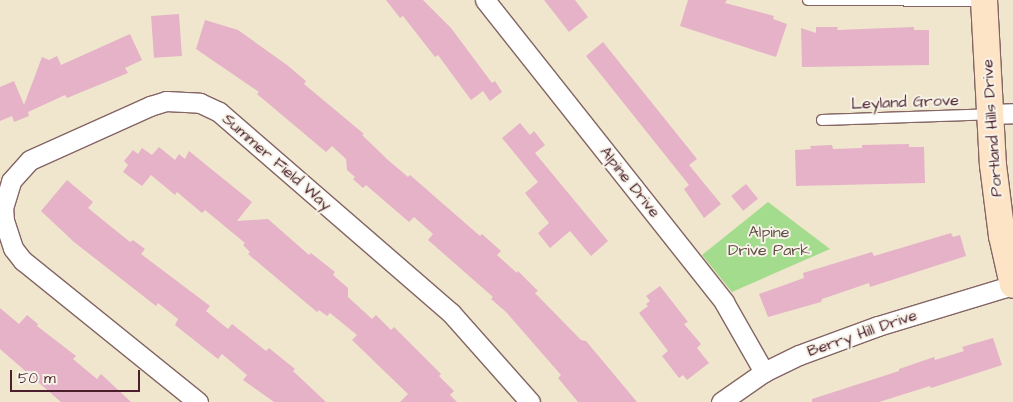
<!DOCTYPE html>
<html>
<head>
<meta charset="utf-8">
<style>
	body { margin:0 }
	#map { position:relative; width:1013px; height:402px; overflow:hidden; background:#f0e6cd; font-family:"Architects Daughter",sans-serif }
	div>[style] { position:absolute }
	.green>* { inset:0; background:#a4dc8e }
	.building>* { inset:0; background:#e5b2c8; transform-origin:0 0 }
	.roads { filter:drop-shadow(1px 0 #846564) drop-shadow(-1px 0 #846564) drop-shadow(0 1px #846564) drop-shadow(0 -1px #846564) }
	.lane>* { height:10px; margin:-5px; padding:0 5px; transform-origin:5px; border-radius:5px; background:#fff }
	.street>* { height:19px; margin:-9.5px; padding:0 9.5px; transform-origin:9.5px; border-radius:9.5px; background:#fff }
	.secondary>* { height:26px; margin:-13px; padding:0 13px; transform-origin:13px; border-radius:13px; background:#fee4c6 }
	span { translate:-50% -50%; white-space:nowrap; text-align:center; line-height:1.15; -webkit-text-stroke:4px #f7f3e8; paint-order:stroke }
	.street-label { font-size:16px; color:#4a1f2b }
	.park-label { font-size:16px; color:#604e44 }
	.scale { position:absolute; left:10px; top:370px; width:130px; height:22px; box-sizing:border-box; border:2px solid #4a1f2b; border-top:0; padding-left:6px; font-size:15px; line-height:18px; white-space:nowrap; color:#4a1f2b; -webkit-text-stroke:4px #f7f3e8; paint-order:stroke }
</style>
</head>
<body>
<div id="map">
	<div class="green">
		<div style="clip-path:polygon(768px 202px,830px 249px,732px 292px,702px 255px)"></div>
	</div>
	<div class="building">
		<div style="clip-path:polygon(386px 0,423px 0,451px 28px,492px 83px,495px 81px,502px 92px,490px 101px,483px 91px,471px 100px,438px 55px,435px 57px,403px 16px,400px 18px)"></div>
		<div style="clip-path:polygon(544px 0,575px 0,588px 17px,569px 32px)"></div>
		<div style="clip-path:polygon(688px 0,727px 0,725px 3px,774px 16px,773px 19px,787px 24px,776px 57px,680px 26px)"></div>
		<div style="left:179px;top:14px;width:42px;height:28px;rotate:86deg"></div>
		<div style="clip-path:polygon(205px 20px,238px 30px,287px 65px,306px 81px,304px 84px,364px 134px,362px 135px,388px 160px,408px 177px,410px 175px,480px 236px,482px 234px,501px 251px,497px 255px,517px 273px,518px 271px,538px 291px,535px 293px,581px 340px,586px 341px,637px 402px,578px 402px,558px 378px,561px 375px,506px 312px,491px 299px,493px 297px,428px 240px,433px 234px,414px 217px,409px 222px,366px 185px,363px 188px,353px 179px,355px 177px,347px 170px,346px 159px,332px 146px,326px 152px,257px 94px,259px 92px,196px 49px)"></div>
		<div style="clip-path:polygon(816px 27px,838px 27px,837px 30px,914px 27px,914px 30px,929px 30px,929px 65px,802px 67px,801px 28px,816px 33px)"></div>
		<div style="clip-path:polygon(130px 34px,142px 60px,125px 68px,128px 73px,67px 98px,65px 95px,28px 112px,29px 116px,14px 122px,12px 116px,0 121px,0 87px,14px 81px,24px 105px,42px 57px,49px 60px,57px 56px,61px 65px)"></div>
		<div style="clip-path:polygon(603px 42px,697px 159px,689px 165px,721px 204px,704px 218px,684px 189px,689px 185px,586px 56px)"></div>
		<div style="clip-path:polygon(520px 123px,530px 135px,534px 131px,545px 145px,535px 153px,608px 241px,591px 256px,570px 231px,550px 248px,538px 233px,549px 223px,525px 193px,538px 182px,502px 138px)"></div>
		<div style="clip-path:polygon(909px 144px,909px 147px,924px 147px,925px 183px,796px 186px,795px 150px,811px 149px,810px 146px,832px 145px,833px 149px,862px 148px,862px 145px)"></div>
		<div style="clip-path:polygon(159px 147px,175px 160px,179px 154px,185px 159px,189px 151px,252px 202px,237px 221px,268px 219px,309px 255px,311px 253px,335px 272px,333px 275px,348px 288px,348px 297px,372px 319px,376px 315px,391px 330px,394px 327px,441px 374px,439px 376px,454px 391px,450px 395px,457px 402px,400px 402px,408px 394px,352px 340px,357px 335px,330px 313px,327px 316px,319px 310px,317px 312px,248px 254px,250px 252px,243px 245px,245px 243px,205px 210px,202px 213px,177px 192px,175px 195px,151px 175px,142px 186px,123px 172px,128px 165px,124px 161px,133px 150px,138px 154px,142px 148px,152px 155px)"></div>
		<div style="clip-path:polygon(67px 180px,93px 202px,88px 208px,130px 242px,133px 240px,145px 249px,141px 254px,210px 306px,206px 311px,228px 329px,232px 324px,266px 351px,269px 348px,295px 369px,293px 371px,326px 402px,274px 402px,243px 380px,247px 375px,222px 354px,218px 359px,175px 325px,178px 319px,158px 303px,156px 306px,74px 242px,41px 211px)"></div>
		<div style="left:746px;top:184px;width:19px;height:19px;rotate:51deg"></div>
		<div style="clip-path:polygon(951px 233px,953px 237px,960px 235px,966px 256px,870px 287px,869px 283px,822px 299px,821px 302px,768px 317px,759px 294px,804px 278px,803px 273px,872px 252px,874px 256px)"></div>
		<div style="clip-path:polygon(660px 286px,688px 322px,684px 324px,701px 344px,697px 348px,709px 363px,687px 380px,683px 375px,679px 378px,662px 356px,668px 351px,639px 313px,648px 306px,646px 304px,650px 301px,646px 296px)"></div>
		<div style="clip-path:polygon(0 308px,19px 324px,27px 315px,38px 324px,37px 326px,76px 356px,73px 359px,97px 379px,101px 374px,131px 402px,61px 402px,0 349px)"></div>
		<div style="clip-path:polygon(993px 338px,1002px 365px,931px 388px,930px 386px,879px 402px,812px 402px,812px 399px,899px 371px,899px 369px,934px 357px,935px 360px,964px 351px,962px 347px)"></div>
	</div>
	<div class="roads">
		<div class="lane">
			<div style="left:808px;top:0;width:175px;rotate:0.3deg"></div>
			<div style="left:822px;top:120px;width:168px;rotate:-2deg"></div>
		</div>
		<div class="street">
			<div style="left:485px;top:0;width:385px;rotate:51.6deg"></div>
			<div style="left:724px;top:302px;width:81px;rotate:60.3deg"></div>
			<div style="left:990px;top:114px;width:23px;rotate:-2deg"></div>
			<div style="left:198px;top:402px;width:225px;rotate:-141.1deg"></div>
			<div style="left:23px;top:261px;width:16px;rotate:-128deg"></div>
			<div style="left:13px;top:248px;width:28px;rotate:-108deg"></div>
			<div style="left:4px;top:221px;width:13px;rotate:-94deg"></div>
			<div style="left:3px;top:208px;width:28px;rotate:-73deg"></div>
			<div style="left:11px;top:181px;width:28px;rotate:-48deg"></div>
			<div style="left:30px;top:160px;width:132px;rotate:-24.2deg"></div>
			<div style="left:150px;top:106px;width:17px;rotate:-17deg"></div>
			<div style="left:166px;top:101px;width:34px;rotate:3deg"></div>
			<div style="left:200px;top:103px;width:21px;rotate:25deg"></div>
			<div style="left:219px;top:112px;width:307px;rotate:40.9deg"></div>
			<div style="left:451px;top:313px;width:119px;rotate:48.4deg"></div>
			<div style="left:721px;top:402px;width:52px;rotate:-34.9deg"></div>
			<div style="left:764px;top:372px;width:39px;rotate:-26deg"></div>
			<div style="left:799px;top:355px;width:84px;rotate:-20.2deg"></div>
			<div style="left:878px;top:326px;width:141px;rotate:-16.9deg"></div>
		</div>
		<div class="secondary">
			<div style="left:984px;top:0;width:165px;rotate:86.9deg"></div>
			<div style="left:993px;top:165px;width:72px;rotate:82.8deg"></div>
			<div style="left:1002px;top:236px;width:50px;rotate:77.3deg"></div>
		</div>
	</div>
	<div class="street-label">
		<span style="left:905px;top:102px;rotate:-2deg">Leyland Grove</span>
		<span style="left:992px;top:128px;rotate:-94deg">Portland Hills Drive</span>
		<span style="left:277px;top:162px;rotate:41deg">Summer Field Way</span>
		<span style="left:630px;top:182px;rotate:51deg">Alpine Drive</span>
		<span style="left:862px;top:333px;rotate:-19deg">Berry Hill Drive</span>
	</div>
	<div class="park-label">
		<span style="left:769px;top:241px">Alpine<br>Drive Park</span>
	</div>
	<div class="scale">50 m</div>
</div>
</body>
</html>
